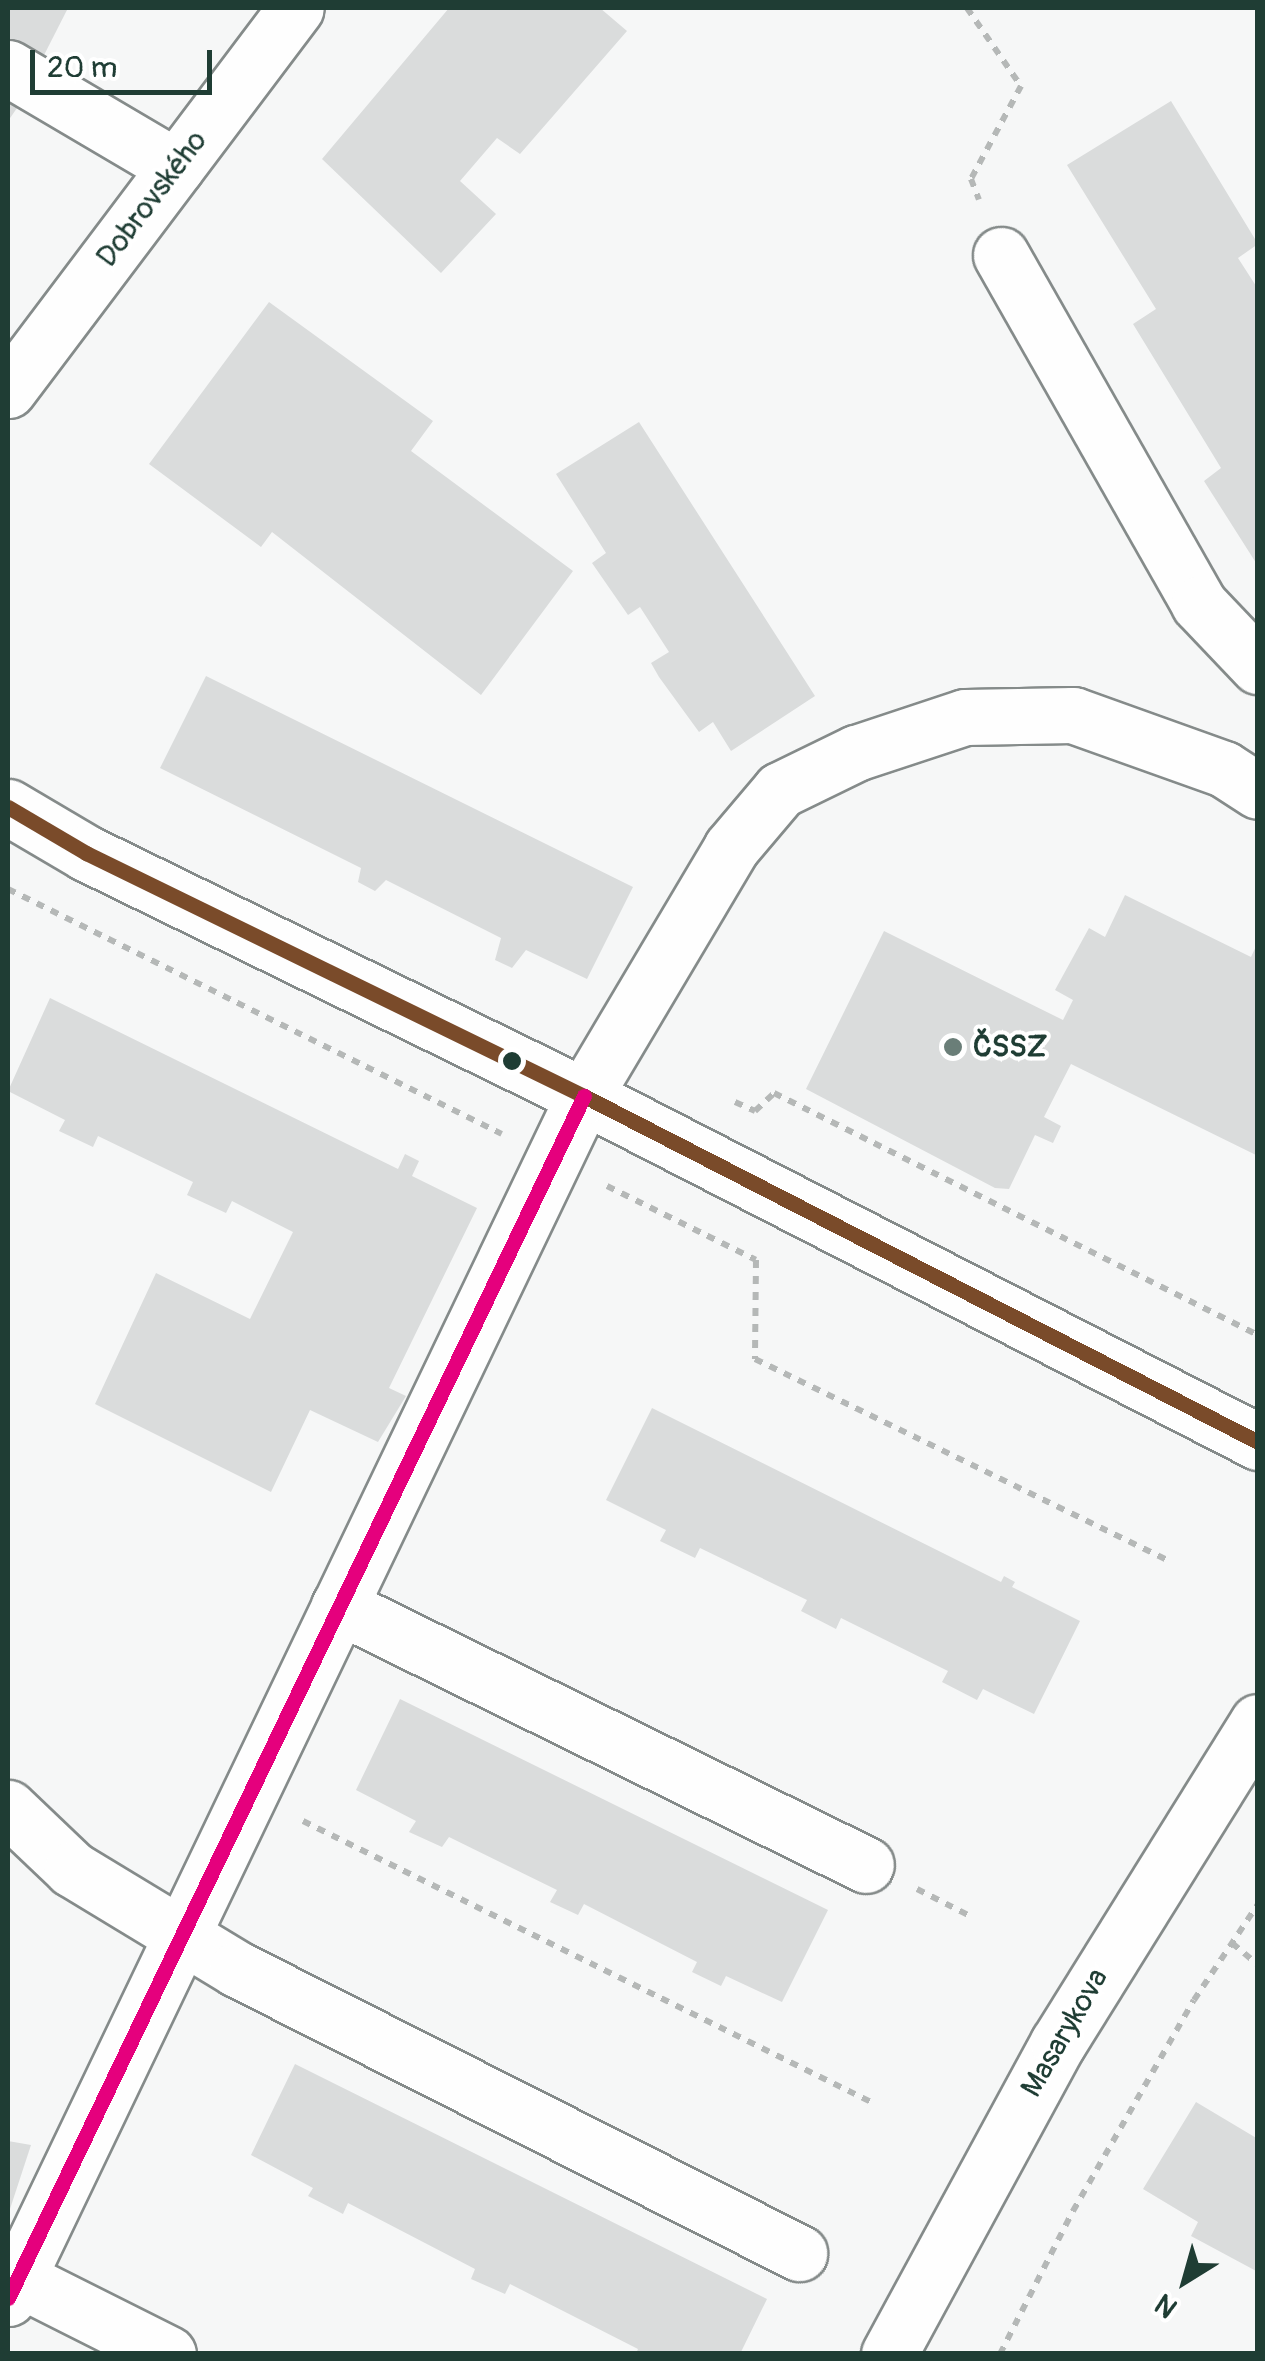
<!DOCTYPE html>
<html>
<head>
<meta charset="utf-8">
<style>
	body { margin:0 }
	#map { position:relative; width:1265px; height:2361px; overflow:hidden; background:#f6f7f7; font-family:Pangolin,sans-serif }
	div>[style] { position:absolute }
	.building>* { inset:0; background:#dadcdc }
	.path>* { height:6px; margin-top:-3px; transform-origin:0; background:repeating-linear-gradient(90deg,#b5b8b7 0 8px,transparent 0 16px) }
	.roads { filter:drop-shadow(2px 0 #858b8a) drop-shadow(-2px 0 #858b8a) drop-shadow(0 2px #858b8a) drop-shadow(0 -2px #858b8a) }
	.minor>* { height:55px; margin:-27.5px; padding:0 27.5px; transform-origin:27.5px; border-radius:27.5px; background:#fefefe }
	.major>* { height:55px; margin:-27.5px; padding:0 27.5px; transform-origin:27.5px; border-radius:27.5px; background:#fefefe }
	.bus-1>* { height:15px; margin:-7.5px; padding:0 7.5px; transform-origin:7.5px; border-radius:7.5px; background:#7a4b2a }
	.bus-2>* { height:15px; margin:-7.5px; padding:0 7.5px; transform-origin:7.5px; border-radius:7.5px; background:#e5007d }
	.dots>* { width:28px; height:28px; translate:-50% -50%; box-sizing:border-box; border:5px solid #fff; border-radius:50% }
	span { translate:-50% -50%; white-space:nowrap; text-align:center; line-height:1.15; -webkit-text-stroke:8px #fff; paint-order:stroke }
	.street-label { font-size:30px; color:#1f3d34 }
	.poi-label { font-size:30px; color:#1f3d34; font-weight:700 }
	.left { translate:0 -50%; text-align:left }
	.frame { position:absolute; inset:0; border:10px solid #1f3d34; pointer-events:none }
	.north { position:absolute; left:1135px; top:2231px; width:100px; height:100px; -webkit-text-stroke:8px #fff; paint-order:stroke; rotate:217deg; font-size:28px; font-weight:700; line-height:40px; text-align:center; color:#1f3d34 }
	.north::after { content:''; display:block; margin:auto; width:35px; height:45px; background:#1f3d34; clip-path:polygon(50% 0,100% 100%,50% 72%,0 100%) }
	.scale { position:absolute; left:30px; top:50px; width:182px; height:45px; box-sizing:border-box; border:5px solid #1f3d34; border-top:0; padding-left:12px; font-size:30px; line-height:35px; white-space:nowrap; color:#1f3d34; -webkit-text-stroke:8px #fff; paint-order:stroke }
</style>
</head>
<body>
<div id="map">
	<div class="building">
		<div style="clip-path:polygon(8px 8px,68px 8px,40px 63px,8px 46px)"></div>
		<div style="clip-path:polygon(449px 8px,600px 8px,627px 31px,520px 154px,497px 138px,460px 181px,496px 214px,441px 273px,322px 159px)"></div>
		<div style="clip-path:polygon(8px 86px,24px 98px,8px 121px)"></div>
		<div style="clip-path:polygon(1171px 101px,1258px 244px,1238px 258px,1258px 289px,1258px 566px,1204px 481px,1221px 468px,1133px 324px,1156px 309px,1067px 165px)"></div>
		<div style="clip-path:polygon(269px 302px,433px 421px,411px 451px,573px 571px,481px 695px,272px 532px,261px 547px,149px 464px)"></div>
		<div style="clip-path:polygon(639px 422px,815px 696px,731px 751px,713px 722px,699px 732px,659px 677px,651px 663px,669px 652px,640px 607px,628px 615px,592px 563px,606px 553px,556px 474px)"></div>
		<div style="clip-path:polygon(206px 676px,633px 887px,587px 979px,526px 950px,512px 968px,495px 960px,501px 938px,386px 880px,375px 891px,358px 882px,361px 868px,160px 768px)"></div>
		<div style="clip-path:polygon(1125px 895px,1251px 957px,1258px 942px,1258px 1156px,1071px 1064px,1044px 1117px,1061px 1126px,1053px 1143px,1035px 1135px,1009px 1189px,995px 1188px,806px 1089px,884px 931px,1063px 1020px,1073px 1000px,1055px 990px,1089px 928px,1105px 937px)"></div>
		<div style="clip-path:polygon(50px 998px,398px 1169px,405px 1154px,419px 1161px,412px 1176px,477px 1208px,389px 1388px,406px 1396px,378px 1442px,310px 1410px,271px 1492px,95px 1404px,156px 1273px,250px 1319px,293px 1232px,232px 1201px,226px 1213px,187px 1195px,193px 1182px,98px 1136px,93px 1147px,59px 1131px,65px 1120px,8px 1091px)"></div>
		<div style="clip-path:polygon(652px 1408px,1001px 1582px,1004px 1576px,1015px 1582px,1012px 1587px,1080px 1621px,1034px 1714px,983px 1689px,977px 1700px,942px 1682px,948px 1671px,841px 1618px,836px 1629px,801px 1611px,807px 1600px,700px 1548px,695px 1558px,660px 1541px,666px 1530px,606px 1500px)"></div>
		<div style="clip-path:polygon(400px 1699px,828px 1910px,782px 2002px,726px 1976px,721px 1986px,692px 1972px,697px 1962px,584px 1904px,578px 1915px,550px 1902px,557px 1890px,449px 1837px,442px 1847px,409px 1832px,416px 1821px,356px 1790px)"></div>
		<div style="clip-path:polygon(295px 2064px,767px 2299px,740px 2354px,636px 2354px,638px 2349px,510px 2284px,505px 2294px,471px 2279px,475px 2269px,348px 2203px,343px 2214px,308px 2196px,313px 2188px,251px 2155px)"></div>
		<div style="clip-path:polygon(1196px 2102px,1258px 2139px,1258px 2272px,1191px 2236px,1198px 2222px,1143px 2189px)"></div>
		<div style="clip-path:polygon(8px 2141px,31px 2145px,9px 2212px,8px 2212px)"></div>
	</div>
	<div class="path">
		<div style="left:967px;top:8px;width:95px;rotate:55.3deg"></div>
		<div style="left:1021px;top:86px;width:106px;rotate:118.3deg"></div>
		<div style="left:971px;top:179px;width:22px;rotate:69deg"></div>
		<div style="left:8px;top:889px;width:551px;rotate:26.38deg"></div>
		<div style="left:735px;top:1102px;width:22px;rotate:24deg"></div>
		<div style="left:755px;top:1111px;width:26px;rotate:-43deg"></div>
		<div style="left:774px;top:1093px;width:541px;rotate:26.57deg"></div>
		<div style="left:607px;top:1186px;width:166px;rotate:26.4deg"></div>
		<div style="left:756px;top:1260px;width:99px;rotate:90.6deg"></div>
		<div style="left:755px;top:1359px;width:458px;rotate:26deg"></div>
		<div style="left:303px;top:1821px;width:638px;rotate:26.32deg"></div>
		<div style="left:917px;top:1889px;width:62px;rotate:27deg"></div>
		<div style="left:1232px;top:1943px;width:34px;rotate:40deg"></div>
		<div style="left:1000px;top:2354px;width:161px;rotate:-63deg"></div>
		<div style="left:1073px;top:2211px;width:243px;rotate:-60.2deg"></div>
		<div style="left:1194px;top:2000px;width:115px;rotate:-56.3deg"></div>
	</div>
	<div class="roads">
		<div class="minor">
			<div style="left:8px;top:68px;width:195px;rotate:30.5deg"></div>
			<div style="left:1001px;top:255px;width:401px;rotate:60.4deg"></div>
			<div style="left:1199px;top:604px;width:86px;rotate:46.4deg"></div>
			<div style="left:8px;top:390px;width:478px;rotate:-53deg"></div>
			<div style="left:8px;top:807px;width:91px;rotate:30.5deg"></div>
			<div style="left:86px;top:853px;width:554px;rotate:26.01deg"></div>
			<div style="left:584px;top:1096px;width:758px;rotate:27.17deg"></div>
			<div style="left:339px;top:1606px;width:587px;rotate:26.17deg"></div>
			<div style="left:8px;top:1808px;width:88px;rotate:43.6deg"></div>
			<div style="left:72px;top:1869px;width:193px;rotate:31.2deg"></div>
			<div style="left:237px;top:1969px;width:630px;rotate:26.81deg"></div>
			<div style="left:17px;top:2278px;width:169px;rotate:26.7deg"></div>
			<div style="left:8px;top:2298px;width:1333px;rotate:-64.4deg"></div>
			<div style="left:584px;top:1096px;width:288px;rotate:-59.3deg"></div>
			<div style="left:731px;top:848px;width:76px;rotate:-49.8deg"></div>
			<div style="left:780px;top:790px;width:85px;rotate:-26deg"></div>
			<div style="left:856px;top:753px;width:115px;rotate:-18.3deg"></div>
			<div style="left:965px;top:717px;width:108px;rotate:-1.1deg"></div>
			<div style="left:1073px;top:715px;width:160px;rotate:19.7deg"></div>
			<div style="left:1224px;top:769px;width:40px;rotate:32.9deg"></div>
		</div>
		<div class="major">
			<div style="left:889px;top:2354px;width:354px;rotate:-61.5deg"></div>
			<div style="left:1058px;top:2043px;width:378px;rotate:-58.1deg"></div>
		</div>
	</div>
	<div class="bus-1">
		<div style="left:8px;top:807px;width:91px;rotate:30.5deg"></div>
		<div style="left:86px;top:853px;width:554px;rotate:26.01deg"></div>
		<div style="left:584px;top:1096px;width:758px;rotate:27.17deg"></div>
	</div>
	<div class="bus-2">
		<div style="left:8px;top:2298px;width:1333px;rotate:-64.4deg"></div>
	</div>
	<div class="dots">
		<div style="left:953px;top:1047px;background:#6a7e78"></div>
		<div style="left:512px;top:1061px;background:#1f3d34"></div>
	</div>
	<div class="street-label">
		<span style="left:152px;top:199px;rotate:-53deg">Dobrovského</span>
		<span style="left:1065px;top:2033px;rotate:-60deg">Masarykova</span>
	</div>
	<div class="poi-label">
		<span class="left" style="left:973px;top:1047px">ČSSZ</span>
	</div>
	<div class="frame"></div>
	<div class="north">N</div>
	<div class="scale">20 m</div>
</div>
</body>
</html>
